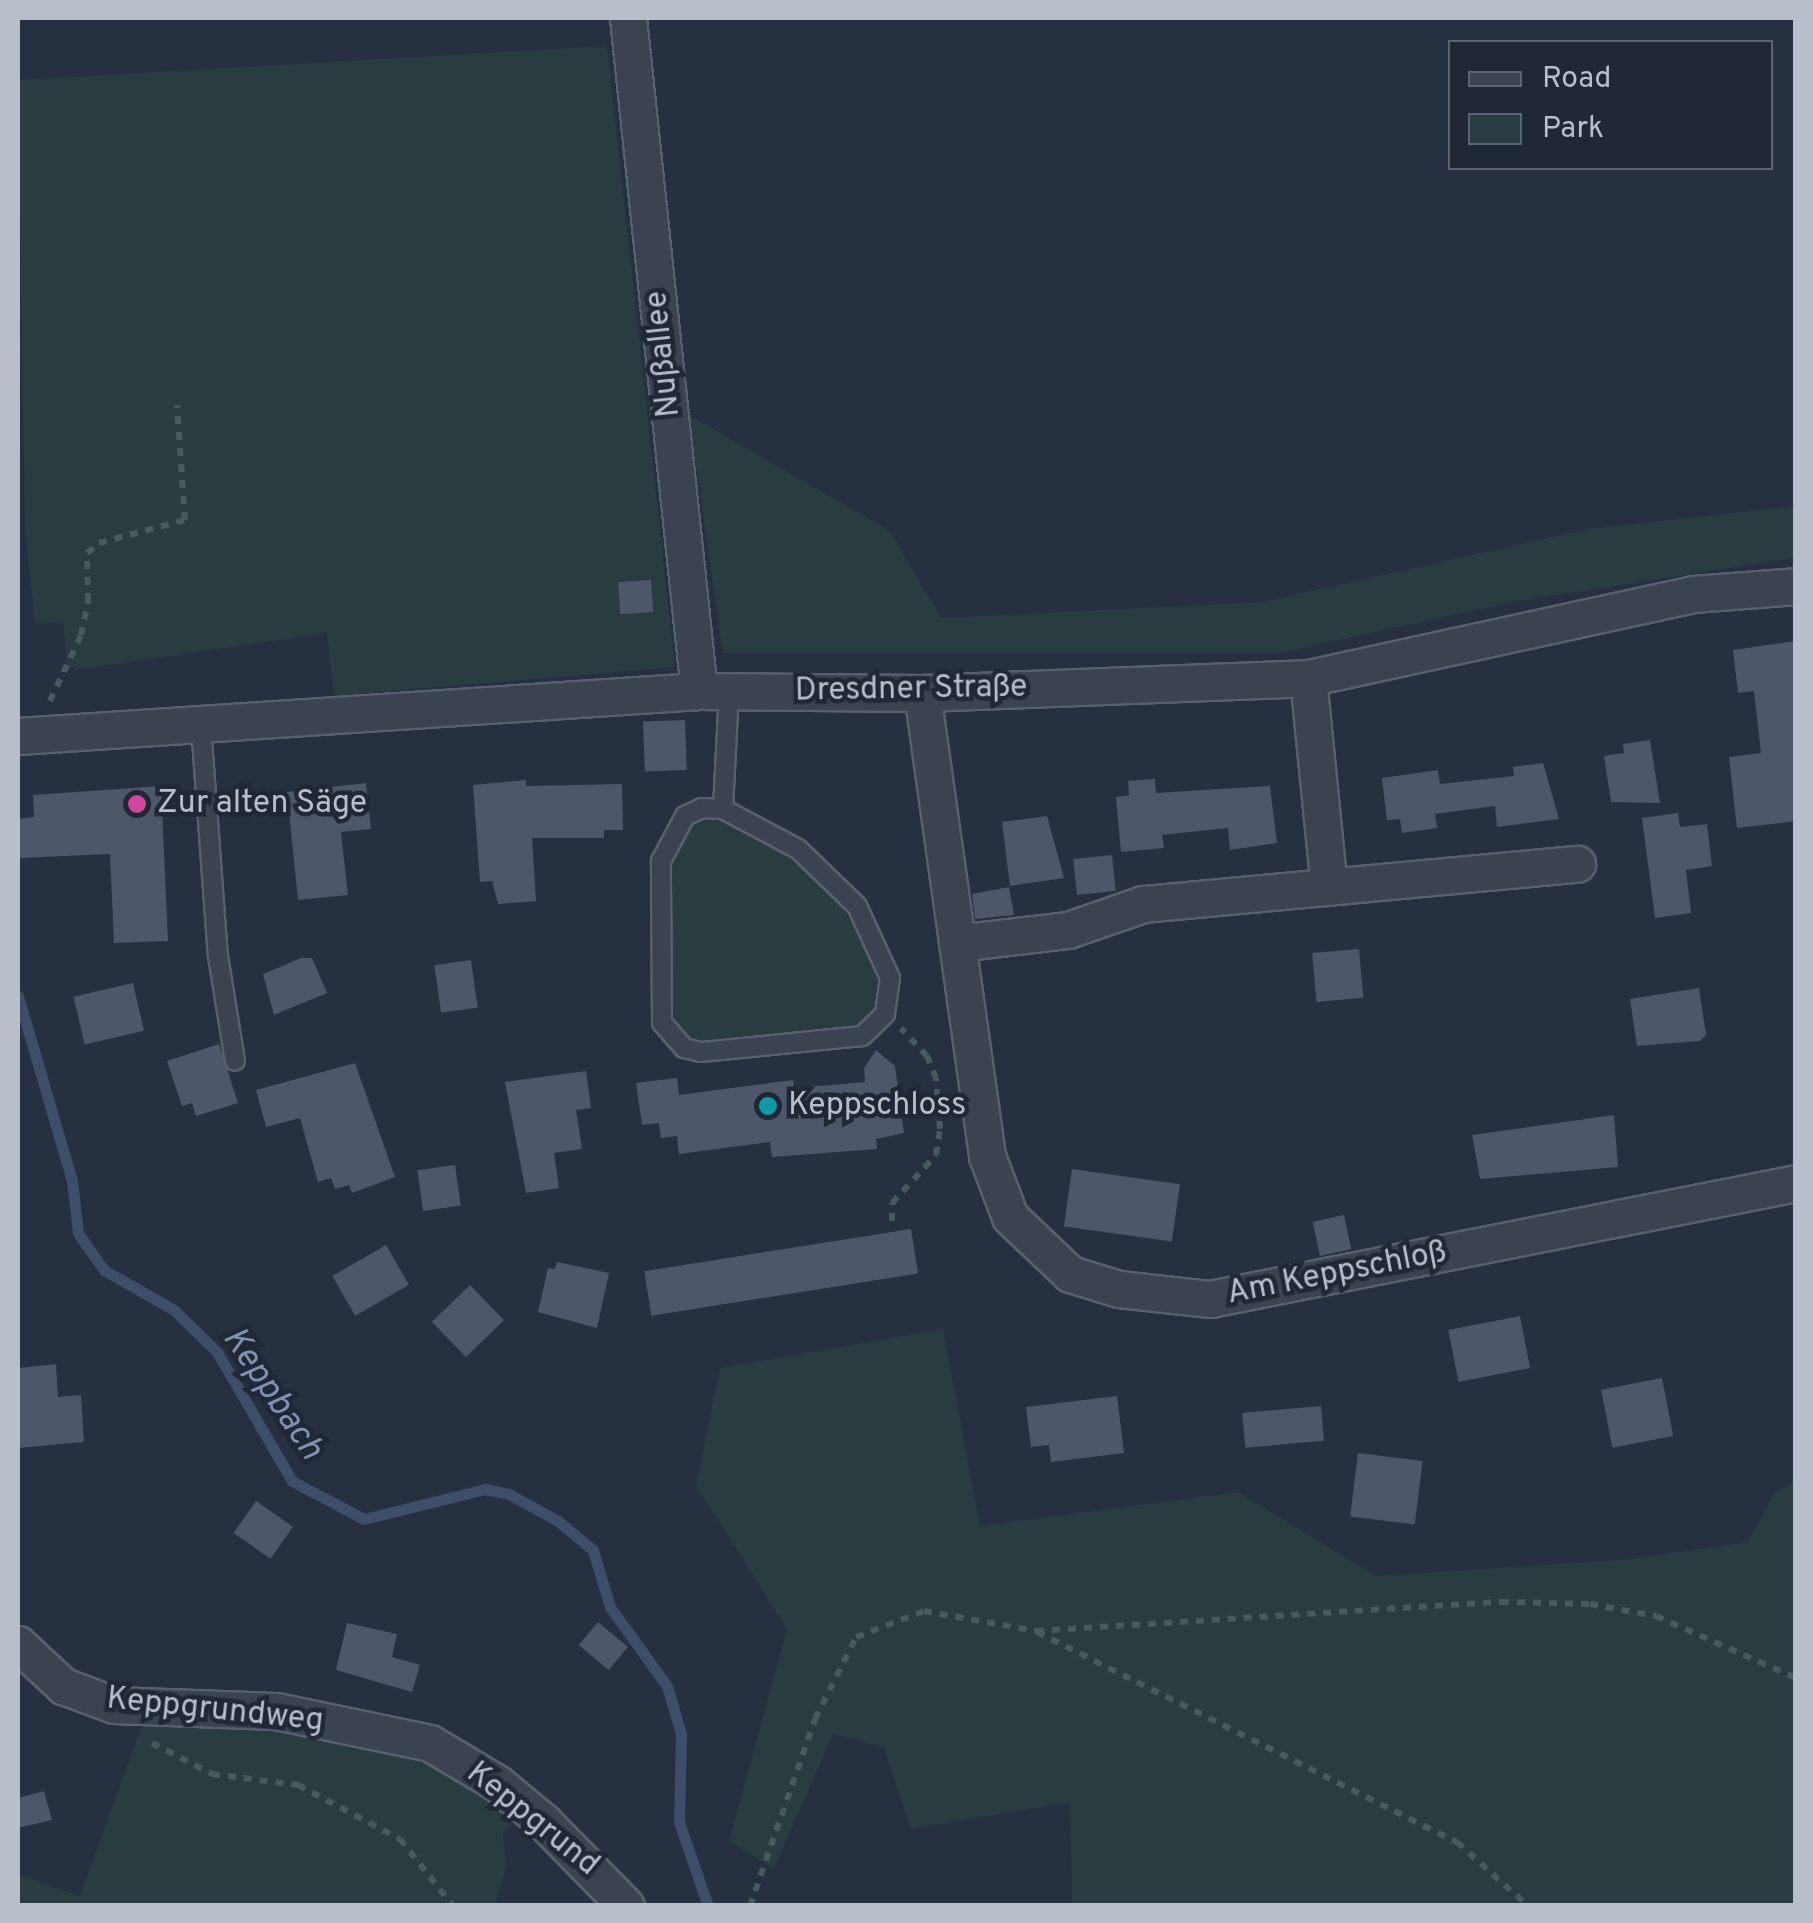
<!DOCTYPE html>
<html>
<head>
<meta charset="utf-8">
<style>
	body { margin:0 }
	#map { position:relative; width:1813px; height:1923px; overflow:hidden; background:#273040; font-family:Overpass,sans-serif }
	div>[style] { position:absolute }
	.green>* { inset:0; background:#293d41 }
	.stream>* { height:11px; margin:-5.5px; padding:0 5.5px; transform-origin:5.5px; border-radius:5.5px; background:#3e4d68 }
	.building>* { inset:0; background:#4d5769; transform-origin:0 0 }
	.path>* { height:6px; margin-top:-3px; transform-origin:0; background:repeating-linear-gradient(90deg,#475a5e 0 8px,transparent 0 16px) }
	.roads { filter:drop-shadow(2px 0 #59606d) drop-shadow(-2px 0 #59606d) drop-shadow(0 2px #59606d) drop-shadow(0 -2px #59606d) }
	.lane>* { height:18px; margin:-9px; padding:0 9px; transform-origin:9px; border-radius:9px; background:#3b4350 }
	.street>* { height:35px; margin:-17.5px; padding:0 17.5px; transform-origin:17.5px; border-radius:17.5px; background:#3b4350 }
	.dots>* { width:28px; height:28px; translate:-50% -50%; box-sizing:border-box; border:5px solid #202735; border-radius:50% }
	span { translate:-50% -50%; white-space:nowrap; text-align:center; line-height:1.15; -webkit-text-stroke:9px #202735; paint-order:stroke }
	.street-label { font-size:32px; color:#b8beca }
	.poi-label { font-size:32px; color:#b8beca }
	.left { translate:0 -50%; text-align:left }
	.water-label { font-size:35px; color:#8192b1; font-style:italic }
	.frame { position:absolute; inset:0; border:20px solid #b8beca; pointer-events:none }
	.legend { position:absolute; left:1448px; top:40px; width:325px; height:130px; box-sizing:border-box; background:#202735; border:2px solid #5d6371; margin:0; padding:12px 18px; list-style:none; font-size:30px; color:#b8beca }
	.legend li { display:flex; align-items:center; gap:20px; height:50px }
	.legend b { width:50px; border:2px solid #5d6371 }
</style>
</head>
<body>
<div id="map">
	<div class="green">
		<div style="clip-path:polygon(607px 46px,675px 667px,334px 696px,327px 633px,75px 670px,67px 664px,63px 622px,35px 624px,25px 525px,18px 80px)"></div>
		<div style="clip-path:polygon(689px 415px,890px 531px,941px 618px,1262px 602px,1588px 529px,1795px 506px,1795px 558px,1517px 601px,1279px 653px,723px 653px)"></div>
		<div style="clip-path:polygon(716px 818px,745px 827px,827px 885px,868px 948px,879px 980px,873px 1015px,842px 1031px,720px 1041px,700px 1042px,679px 1030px,669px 1004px,671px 860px,690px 826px)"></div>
		<div style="clip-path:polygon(943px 1329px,980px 1526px,1238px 1492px,1376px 1576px,1632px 1559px,1748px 1542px,1775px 1493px,1795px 1482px,1795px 1905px,1072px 1905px,1070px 1802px,911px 1829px,884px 1748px,833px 1734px,774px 1869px,729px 1841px,787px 1629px,696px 1485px,720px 1368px)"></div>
		<div style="clip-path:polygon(145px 1717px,278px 1722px,425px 1756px,516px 1819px,503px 1834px,506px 1867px,495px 1905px,18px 1905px,18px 1874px,80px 1896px)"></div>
	</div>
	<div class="stream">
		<div style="left:18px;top:996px;width:193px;rotate:73.7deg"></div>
		<div style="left:72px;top:1181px;width:52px;rotate:83.4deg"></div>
		<div style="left:78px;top:1233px;width:45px;rotate:54.9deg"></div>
		<div style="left:104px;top:1270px;width:81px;rotate:29.7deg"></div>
		<div style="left:174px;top:1310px;width:60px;rotate:44.3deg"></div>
		<div style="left:217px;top:1352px;width:149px;rotate:59.8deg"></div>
		<div style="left:292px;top:1481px;width:81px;rotate:27.8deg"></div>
		<div style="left:364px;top:1519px;width:125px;rotate:-13.9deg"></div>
		<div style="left:485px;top:1489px;width:25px;rotate:12deg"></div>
		<div style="left:509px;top:1494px;width:56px;rotate:28.9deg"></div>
		<div style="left:558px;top:1521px;width:45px;rotate:39.6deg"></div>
		<div style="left:593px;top:1550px;width:59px;rotate:73.4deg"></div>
		<div style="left:610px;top:1607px;width:97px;rotate:54.2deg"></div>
		<div style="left:667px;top:1686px;width:50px;rotate:73.7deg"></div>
		<div style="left:681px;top:1734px;width:88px;rotate:91.3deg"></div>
		<div style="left:679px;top:1822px;width:89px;rotate:71deg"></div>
	</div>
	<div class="building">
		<div style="left:651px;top:580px;width:32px;height:33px;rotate:86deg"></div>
		<div style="clip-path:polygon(1796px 641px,1796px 821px,1737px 828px,1729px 757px,1761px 753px,1754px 691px,1738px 693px,1733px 650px)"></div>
		<div style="left:685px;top:720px;width:50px;height:42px;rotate:88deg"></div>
		<div style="clip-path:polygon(1650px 740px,1660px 803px,1611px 802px,1604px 756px,1624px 753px,1623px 744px)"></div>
		<div style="clip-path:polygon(1543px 763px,1559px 819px,1497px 827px,1495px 806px,1435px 814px,1437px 828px,1402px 833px,1400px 819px,1387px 820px,1382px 778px,1438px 770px,1440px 784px,1514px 776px,1513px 767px)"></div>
		<div style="clip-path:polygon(1155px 779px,1156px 793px,1270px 786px,1277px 843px,1230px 850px,1228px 828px,1162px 835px,1164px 848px,1121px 852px,1116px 797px,1129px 795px,1128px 781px)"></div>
		<div style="clip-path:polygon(526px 780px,526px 786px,622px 784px,623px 830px,604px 830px,604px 838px,532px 838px,536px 901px,498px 904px,492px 881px,480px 882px,473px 785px)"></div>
		<div style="clip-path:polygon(366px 783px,371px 829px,341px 832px,348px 895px,298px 900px,287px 792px)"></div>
		<div style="clip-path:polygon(161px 786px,168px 941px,114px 943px,110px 854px,18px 858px,18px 819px,34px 817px,33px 795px)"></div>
		<div style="clip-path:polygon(1678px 813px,1680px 827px,1707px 824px,1712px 866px,1686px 870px,1691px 913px,1655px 918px,1642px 818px)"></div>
		<div style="clip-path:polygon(1047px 816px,1064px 878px,1010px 886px,1002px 822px)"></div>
		<div style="left:1112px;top:855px;width:36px;height:39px;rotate:84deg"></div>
		<div style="clip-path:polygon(1009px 887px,1014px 915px,975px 919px,972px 894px)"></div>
		<div style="left:1359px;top:949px;width:49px;height:47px;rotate:85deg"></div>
		<div style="clip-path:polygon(301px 958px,312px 958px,327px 993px,274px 1015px,263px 974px)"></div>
		<div style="left:471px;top:960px;width:48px;height:37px;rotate:82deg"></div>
		<div style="left:133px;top:983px;width:49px;height:61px;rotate:77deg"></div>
		<div style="clip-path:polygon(1699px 988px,1706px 1035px,1700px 1041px,1637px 1046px,1630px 999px)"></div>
		<div style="clip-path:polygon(219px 1044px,238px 1103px,196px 1116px,192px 1103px,182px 1106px,167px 1061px)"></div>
		<div style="clip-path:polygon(876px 1050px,895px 1066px,904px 1133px,876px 1139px,877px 1149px,772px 1157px,770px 1142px,679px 1154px,677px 1136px,661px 1138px,659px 1123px,642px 1125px,636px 1083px,677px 1078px,679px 1095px,793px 1080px,794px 1088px,865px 1082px,864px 1068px)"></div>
		<div style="clip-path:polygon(355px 1063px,395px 1177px,352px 1193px,349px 1185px,335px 1189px,331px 1178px,318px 1182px,300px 1118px,266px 1127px,256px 1090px)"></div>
		<div style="clip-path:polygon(586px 1071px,591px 1108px,576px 1110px,582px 1149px,554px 1153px,559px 1188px,526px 1193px,505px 1082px)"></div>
		<div style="clip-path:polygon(1614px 1115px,1618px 1167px,1480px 1179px,1472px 1135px)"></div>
		<div style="left:455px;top:1165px;width:41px;height:38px;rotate:82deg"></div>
		<div style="left:1072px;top:1169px;width:109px;height:58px;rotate:8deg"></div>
		<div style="left:1344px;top:1215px;width:35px;height:32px;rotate:78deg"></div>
		<div style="left:911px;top:1229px;width:45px;height:270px;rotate:81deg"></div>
		<div style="left:386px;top:1245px;width:46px;height:62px;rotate:60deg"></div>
		<div style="clip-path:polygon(557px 1262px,609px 1273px,597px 1328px,538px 1312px,548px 1268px,555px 1269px)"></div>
		<div style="left:470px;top:1285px;width:49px;height:53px;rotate:46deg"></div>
		<div style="left:1520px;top:1316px;width:53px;height:73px;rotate:79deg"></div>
		<div style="clip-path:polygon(56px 1364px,58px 1397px,81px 1395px,84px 1442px,18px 1448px,19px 1368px)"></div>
		<div style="left:1662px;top:1378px;width:59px;height:62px;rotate:79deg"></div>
		<div style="clip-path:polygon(1117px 1396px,1124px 1453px,1051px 1462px,1049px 1445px,1031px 1447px,1026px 1407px)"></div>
		<div style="left:1321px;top:1406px;width:35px;height:79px;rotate:85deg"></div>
		<div style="left:1358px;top:1453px;width:65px;height:64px;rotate:7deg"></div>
		<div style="left:256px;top:1501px;width:45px;height:39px;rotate:35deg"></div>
		<div style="left:598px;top:1622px;width:39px;height:30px;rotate:40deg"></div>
		<div style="clip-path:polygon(347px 1623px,397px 1634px,392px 1657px,420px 1665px,412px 1692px,336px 1670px)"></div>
		<div style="clip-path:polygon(44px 1791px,52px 1820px,18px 1828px,18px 1798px)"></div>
	</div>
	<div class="path">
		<div style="left:50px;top:701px;width:73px;rotate:-64.8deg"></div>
		<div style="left:81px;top:635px;width:35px;rotate:-78deg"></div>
		<div style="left:88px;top:601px;width:48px;rotate:-91.2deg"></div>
		<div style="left:87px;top:553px;width:16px;rotate:-40deg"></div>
		<div style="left:99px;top:543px;width:89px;rotate:-15deg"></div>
		<div style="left:185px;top:520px;width:115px;rotate:-94deg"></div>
		<div style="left:892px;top:1221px;width:18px;rotate:-90deg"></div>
		<div style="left:892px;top:1203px;width:65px;rotate:-47.5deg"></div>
		<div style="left:936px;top:1155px;width:26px;rotate:-81deg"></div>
		<div style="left:940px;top:1129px;width:51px;rotate:-94.5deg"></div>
		<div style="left:936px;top:1078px;width:24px;rotate:-112deg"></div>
		<div style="left:927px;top:1056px;width:38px;rotate:-133deg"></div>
		<div style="left:1037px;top:1632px;width:470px;rotate:26.6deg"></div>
		<div style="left:1457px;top:1842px;width:96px;rotate:42deg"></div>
		<div style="left:152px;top:1743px;width:68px;rotate:27.3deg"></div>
		<div style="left:212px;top:1774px;width:87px;rotate:7.3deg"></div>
		<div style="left:298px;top:1785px;width:115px;rotate:27.9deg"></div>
		<div style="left:400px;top:1839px;width:85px;rotate:51.7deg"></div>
		<div style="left:750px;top:1906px;width:198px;rotate:-70.8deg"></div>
		<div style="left:815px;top:1719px;width:92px;rotate:-63.4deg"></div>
		<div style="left:856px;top:1637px;width:73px;rotate:-20.9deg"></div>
		<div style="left:924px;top:1611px;width:114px;rotate:10.1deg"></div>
		<div style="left:1036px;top:1631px;width:466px;rotate:-3.6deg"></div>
		<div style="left:1501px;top:1602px;width:89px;rotate:1.3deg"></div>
		<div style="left:1590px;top:1604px;width:67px;rotate:10.3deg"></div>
		<div style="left:1656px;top:1616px;width:153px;rotate:23.9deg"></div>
	</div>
	<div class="roads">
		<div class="lane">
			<div style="left:201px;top:726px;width:231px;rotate:85.8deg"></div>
			<div style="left:218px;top:956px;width:106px;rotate:80.8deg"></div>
			<div style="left:723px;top:809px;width:85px;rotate:28.1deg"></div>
			<div style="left:798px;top:849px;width:82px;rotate:44deg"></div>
			<div style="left:857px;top:906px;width:79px;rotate:65.4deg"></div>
			<div style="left:890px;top:978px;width:36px;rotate:98deg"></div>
			<div style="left:885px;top:1014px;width:32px;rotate:136deg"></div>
			<div style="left:862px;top:1036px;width:162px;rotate:174.3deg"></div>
			<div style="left:701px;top:1052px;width:17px;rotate:-167deg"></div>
			<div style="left:684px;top:1048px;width:33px;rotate:-131deg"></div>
			<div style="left:662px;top:1023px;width:162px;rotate:-90.4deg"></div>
			<div style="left:661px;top:861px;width:51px;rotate:-61.9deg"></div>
			<div style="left:685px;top:816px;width:19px;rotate:-25deg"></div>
			<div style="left:702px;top:808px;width:21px;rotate:3deg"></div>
			<div style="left:723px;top:809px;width:118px;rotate:-87.1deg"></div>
		</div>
		<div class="street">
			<div style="left:628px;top:18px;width:677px;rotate:83.98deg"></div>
			<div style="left:1308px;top:678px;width:210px;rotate:84.3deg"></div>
			<div style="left:922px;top:693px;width:468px;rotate:82deg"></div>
			<div style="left:987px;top:1156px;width:65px;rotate:69.3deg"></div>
			<div style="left:1010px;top:1217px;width:83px;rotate:43.5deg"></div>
			<div style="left:1070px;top:1274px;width:51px;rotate:17deg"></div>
			<div style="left:1119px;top:1289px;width:92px;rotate:6.3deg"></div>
			<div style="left:1210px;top:1299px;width:597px;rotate:-11.2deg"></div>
			<div style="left:18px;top:736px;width:682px;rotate:-3.78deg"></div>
			<div style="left:699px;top:691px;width:223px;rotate:0.5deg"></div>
			<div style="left:922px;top:693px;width:386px;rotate:-2.2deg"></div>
			<div style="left:1308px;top:678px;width:394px;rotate:-12.3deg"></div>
			<div style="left:1693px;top:594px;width:103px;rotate:-4.4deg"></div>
			<div style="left:957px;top:943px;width:112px;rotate:-6.7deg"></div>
			<div style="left:1068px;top:930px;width:79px;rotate:-19.1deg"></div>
			<div style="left:1143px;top:904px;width:436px;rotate:-5.3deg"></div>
			<div style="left:18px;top:1644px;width:62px;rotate:43deg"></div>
			<div style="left:63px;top:1686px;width:54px;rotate:20.4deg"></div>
			<div style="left:114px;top:1705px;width:162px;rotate:2.1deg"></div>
			<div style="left:276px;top:1711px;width:157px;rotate:11.7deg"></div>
			<div style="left:430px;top:1743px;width:78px;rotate:30.8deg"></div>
			<div style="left:497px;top:1783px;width:61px;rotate:39.7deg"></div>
			<div style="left:544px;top:1822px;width:117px;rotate:45.7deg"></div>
		</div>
	</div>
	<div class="dots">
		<div style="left:137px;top:804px;background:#d1479c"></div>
		<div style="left:768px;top:1106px;background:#0f9aa8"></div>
	</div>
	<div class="street-label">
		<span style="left:664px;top:354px;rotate:-96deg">Nußallee</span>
		<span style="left:911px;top:690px;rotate:-1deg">Dresdner Straße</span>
		<span style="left:1337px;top:1274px;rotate:-11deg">Am Keppschloß</span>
		<span style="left:215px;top:1711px;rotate:6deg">Keppgrundweg</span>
		<span style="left:532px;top:1820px;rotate:39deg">Keppgrund</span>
	</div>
	<div class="poi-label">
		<span class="left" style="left:157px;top:804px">Zur alten Säge</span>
		<span class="left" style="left:788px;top:1106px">Keppschloss</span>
	</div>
	<div class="water-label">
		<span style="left:272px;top:1394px;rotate:56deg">Keppbach</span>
	</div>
	<div class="frame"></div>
	<ul class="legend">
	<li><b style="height:12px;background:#3b4350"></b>Road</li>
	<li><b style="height:28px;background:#293d41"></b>Park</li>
	</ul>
</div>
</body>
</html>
